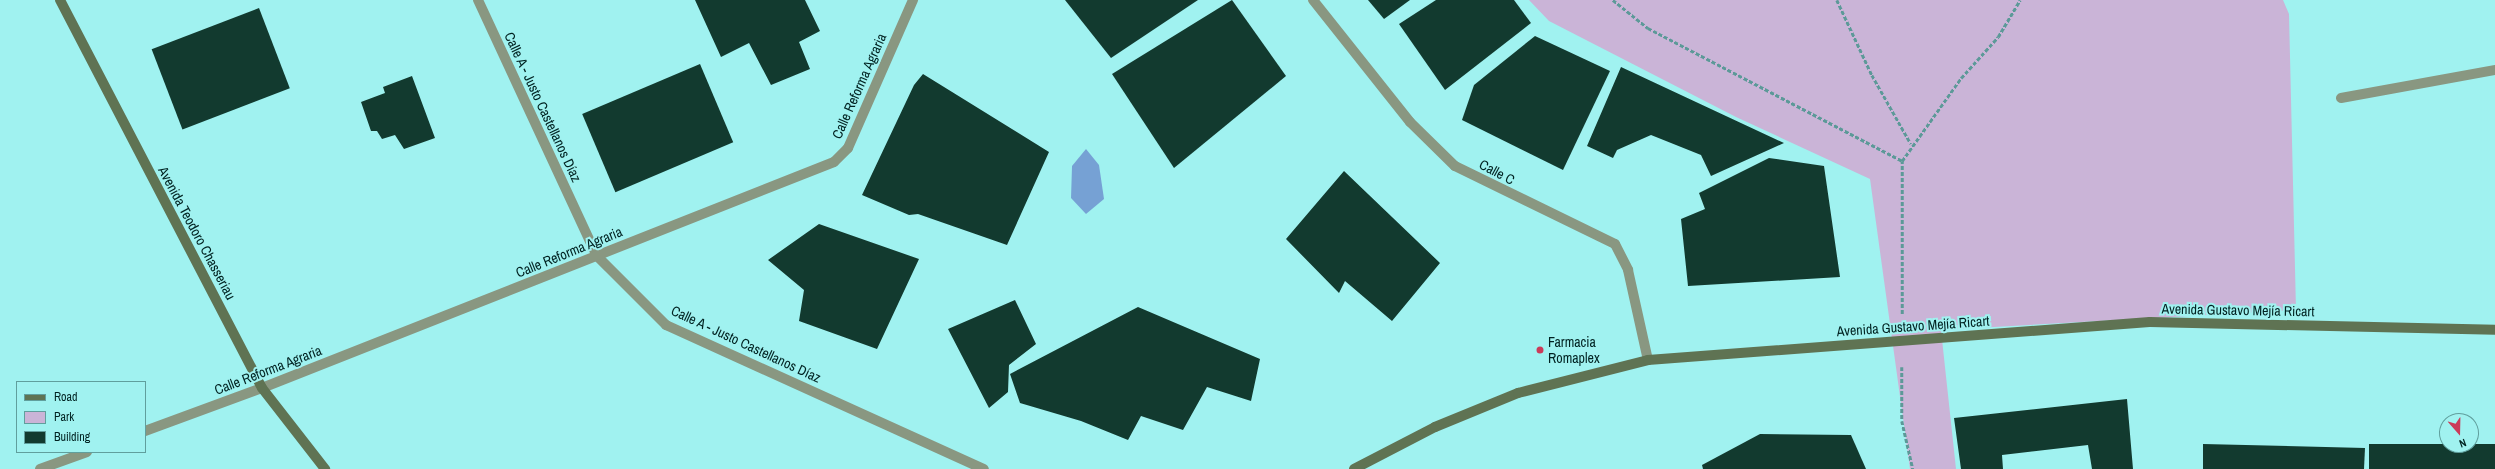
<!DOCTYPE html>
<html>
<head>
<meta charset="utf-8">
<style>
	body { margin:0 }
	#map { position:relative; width:2495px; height:469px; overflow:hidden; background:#a0f2f0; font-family:"Archivo Narrow",sans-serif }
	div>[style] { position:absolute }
	.green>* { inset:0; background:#cab4d7 }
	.water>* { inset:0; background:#76a1d4 }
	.building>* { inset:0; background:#123a2f; transform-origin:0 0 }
	.path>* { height:2.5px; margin-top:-1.25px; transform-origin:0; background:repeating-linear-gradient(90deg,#5c9998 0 4px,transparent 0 6px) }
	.lane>* { height:10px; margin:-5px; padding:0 5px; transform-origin:5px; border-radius:5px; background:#899781 }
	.street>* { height:10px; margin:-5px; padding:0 5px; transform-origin:5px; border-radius:5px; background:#899781 }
	.secondary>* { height:10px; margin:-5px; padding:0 5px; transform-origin:5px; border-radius:5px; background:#5f7353 }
	.dots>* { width:11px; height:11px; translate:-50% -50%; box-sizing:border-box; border:2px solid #a0f2f0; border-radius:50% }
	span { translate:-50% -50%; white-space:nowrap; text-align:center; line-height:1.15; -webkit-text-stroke:4px #a0f2f0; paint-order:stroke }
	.street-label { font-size:14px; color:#002221 }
	.poi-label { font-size:14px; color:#002221 }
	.left { translate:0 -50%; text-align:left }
	.legend { position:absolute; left:16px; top:381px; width:130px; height:72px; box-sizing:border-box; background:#a0f2f0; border:1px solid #609f9d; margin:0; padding:5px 7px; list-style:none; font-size:12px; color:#002221 }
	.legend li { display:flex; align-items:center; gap:8px; height:20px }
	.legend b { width:20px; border:1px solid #609f9d }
	.north { position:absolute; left:2439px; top:413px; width:40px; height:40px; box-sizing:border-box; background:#a0f2f0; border:1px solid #609f9d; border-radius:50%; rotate:160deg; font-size:11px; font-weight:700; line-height:16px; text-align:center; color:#002221 }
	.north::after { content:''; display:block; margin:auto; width:14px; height:18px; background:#cb3b59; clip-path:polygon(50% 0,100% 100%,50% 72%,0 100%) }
</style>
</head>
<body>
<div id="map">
	<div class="green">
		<div style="clip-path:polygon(1529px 0,2283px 0,2289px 14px,2296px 310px,1941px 330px,1956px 469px,1910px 469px,1870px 179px,1736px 117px,1549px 21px)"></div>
	</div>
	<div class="water">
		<div style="clip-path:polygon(1086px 149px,1099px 165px,1104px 199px,1086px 214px,1071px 198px,1072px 166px)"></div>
	</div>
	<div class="building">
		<div style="clip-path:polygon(695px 0,805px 0,820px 31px,799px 42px,810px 69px,771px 85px,749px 43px,721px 57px)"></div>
		<div style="clip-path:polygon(1065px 0,1198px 0,1111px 58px)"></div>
		<div style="clip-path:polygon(1232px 0,1286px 76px,1174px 168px,1112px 74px)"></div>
		<div style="clip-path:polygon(1368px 0,1410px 0,1384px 19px)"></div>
		<div style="clip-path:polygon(1436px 0,1514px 0,1531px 23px,1445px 90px,1399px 24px)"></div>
		<div style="left:259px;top:8px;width:86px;height:115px;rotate:69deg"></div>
		<div style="clip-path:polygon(1535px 36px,1610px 71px,1563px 170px,1462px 120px,1474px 85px)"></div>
		<div style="left:700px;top:64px;width:85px;height:128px;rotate:67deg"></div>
		<div style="clip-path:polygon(1621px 67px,1784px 143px,1711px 176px,1701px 155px,1651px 135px,1617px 150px,1613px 158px,1587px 146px)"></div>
		<div style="clip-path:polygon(923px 74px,1049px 152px,1007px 245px,918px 214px,909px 215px,862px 195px,914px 85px)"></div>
		<div style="clip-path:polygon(412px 76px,435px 138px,404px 149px,395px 135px,382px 139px,377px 131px,371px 131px,361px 102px,385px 93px,383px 87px)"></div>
		<div style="clip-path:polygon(1769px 158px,1824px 166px,1840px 277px,1688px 286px,1681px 219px,1705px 209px,1699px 193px)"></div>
		<div style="clip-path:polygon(1344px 171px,1440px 263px,1392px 321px,1345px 281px,1339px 293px,1286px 239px)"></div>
		<div style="clip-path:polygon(819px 224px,919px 259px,877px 349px,799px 321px,804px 290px,768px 260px)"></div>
		<div style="clip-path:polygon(1015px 300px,1036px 344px,1009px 365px,1008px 392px,989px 408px,948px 329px)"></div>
		<div style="clip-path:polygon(1138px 307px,1260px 359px,1251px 401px,1207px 387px,1183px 430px,1141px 416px,1128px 440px,1081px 421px,1020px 403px,1010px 374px)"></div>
		<div style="clip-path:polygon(2127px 399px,2133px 469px,2092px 469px,2088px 445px,2002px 455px,2003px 469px,1961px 469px,1954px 418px)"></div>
		<div style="clip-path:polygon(1760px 434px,1851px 435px,1866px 469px,1703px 469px,1702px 465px)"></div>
		<div style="clip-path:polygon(2203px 444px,2365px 448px,2364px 469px,2203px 469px)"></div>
		<div style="left:2369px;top:444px;width:126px;height:25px"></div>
	</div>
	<div class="path">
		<div style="left:1613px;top:0;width:45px;rotate:38.7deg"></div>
		<div style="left:1648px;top:28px;width:287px;rotate:27.6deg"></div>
		<div style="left:1837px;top:0;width:83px;rotate:65deg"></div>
		<div style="left:1872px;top:75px;width:79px;rotate:60.5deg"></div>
		<div style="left:1902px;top:314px;width:153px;rotate:-90deg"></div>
		<div style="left:1902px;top:161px;width:102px;rotate:-54.6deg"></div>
		<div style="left:1961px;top:78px;width:55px;rotate:-47.9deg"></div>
		<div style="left:1998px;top:37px;width:43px;rotate:-59.3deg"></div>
		<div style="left:1902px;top:367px;width:54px;rotate:90deg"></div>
		<div style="left:1902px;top:421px;width:49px;rotate:77.1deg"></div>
	</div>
	<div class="lane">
		<div style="left:2341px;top:98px;width:157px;rotate:-10.3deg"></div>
	</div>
	<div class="street">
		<div style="left:478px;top:0;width:282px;rotate:65.1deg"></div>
		<div style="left:597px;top:256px;width:98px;rotate:45deg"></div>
		<div style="left:666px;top:325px;width:349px;rotate:24.4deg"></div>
		<div style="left:1313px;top:0;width:156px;rotate:51.5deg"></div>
		<div style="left:1410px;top:122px;width:63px;rotate:44.4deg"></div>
		<div style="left:1455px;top:166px;width:178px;rotate:26deg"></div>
		<div style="left:1615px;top:244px;width:29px;rotate:63deg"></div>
		<div style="left:1628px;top:270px;width:92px;rotate:77.5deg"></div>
		<div style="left:145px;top:431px;width:125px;rotate:-20.2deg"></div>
		<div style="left:262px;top:388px;width:615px;rotate:-21.56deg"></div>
		<div style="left:834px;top:162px;width:20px;rotate:-45deg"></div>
		<div style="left:848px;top:148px;width:162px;rotate:-66.3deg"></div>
		<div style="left:40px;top:469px;width:50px;rotate:-19.9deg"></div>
	</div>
	<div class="secondary">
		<div style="left:60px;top:0;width:437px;rotate:62.5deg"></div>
		<div style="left:262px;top:388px;width:103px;rotate:52.1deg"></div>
		<div style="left:1354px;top:469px;width:91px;rotate:-27.4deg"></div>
		<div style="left:1435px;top:427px;width:90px;rotate:-22.3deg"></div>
		<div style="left:1518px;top:393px;width:134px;rotate:-14.2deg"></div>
		<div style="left:1648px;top:360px;width:503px;rotate:-4.33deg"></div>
		<div style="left:2150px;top:322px;width:345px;rotate:1.3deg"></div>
	</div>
	<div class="dots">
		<div style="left:1540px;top:350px;background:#cb3b59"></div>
	</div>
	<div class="street-label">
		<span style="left:859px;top:86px;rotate:-66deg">Calle Reforma Agraria</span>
		<span style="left:543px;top:107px;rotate:65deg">Calle A - Justo Castellanos Díaz</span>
		<span style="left:1497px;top:172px;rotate:28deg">Calle C</span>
		<span style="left:197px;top:233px;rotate:62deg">Avenida Teodoro Chasseriau</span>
		<span style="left:569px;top:252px;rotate:-22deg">Calle Reforma Agraria</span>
		<span style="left:2238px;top:310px;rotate:1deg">Avenida Gustavo Mejía Ricart</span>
		<span style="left:1913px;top:326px;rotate:-4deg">Avenida Gustavo Mejía Ricart</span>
		<span style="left:746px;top:344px;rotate:25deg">Calle A - Justo Castellanos Díaz</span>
		<span style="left:268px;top:370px;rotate:-21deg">Calle Reforma Agraria</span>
	</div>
	<div class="poi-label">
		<span class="left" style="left:1548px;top:350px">Farmacia<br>Romaplex</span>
	</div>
	<ul class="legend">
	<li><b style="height:5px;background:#5f7353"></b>Road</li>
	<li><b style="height:11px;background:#cab4d7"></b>Park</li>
	<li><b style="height:11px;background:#123a2f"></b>Building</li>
	</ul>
	<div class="north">N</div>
</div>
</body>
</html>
